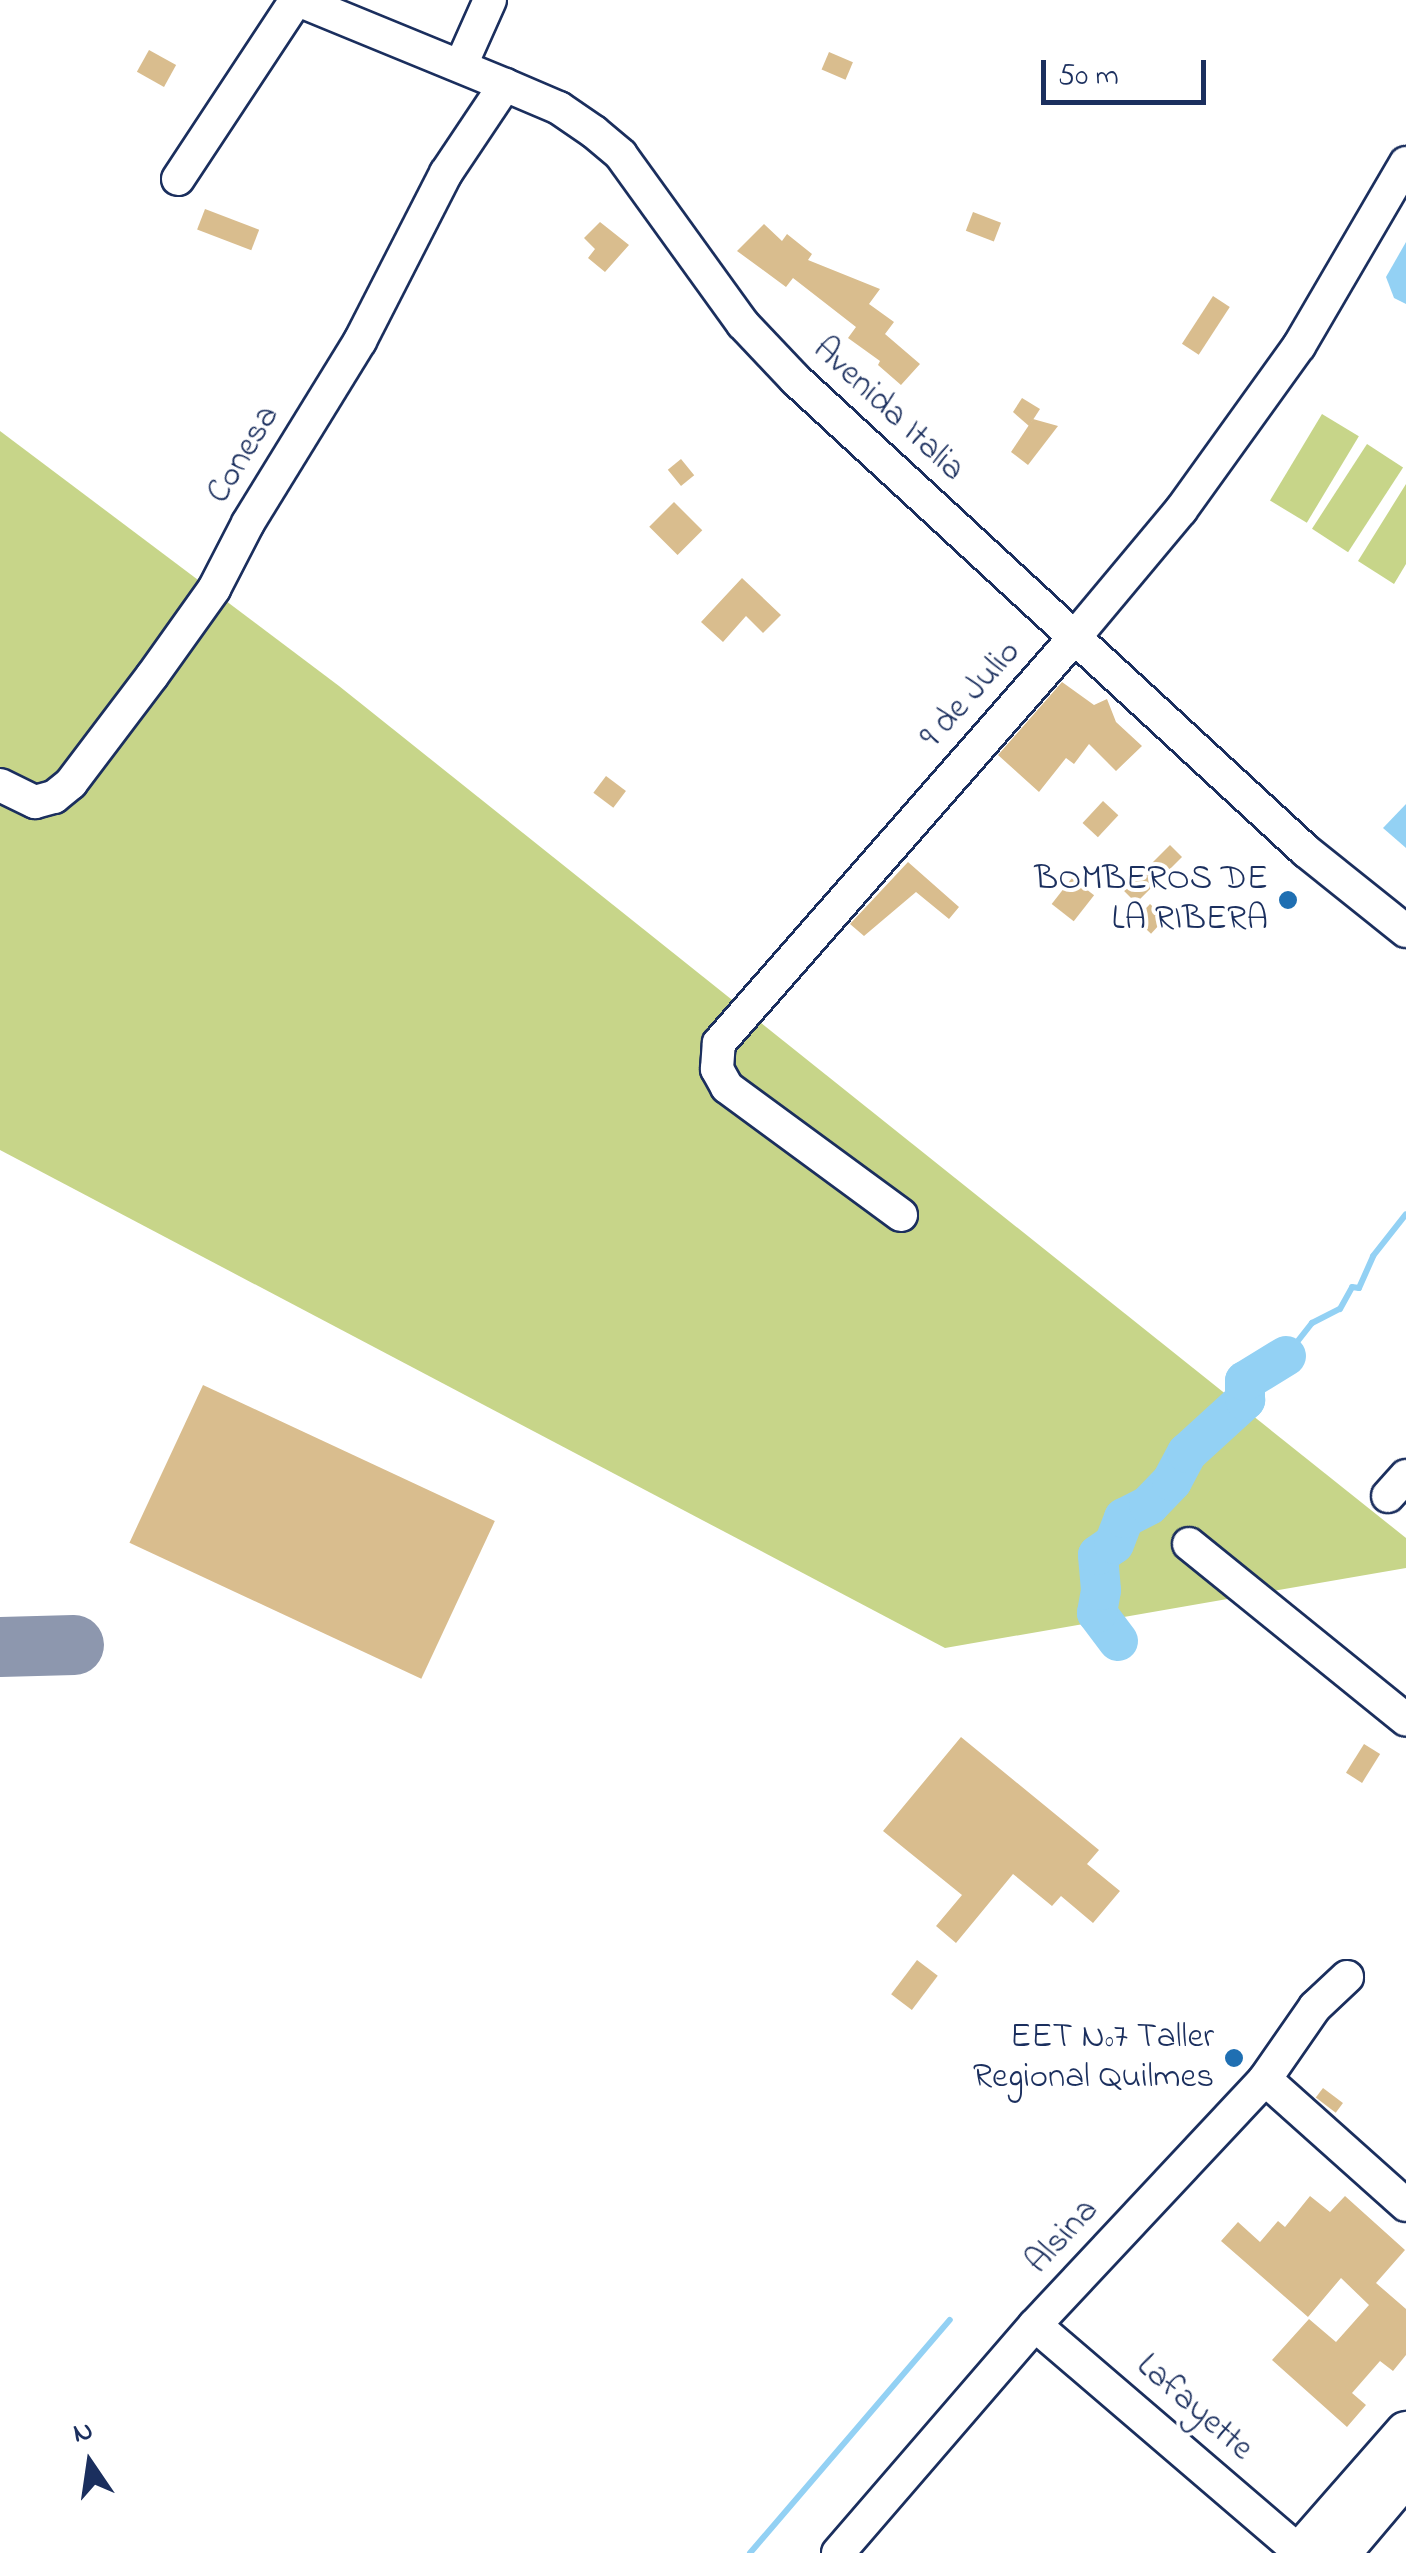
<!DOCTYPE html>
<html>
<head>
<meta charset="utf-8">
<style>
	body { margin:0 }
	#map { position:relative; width:1406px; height:2553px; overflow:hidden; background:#fff; font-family:"Indie Flower",sans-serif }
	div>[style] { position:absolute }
	.green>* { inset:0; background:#c7d589; transform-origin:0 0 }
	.water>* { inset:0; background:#93d1f4 }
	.stream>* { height:6px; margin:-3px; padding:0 3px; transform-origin:3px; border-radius:3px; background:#93d1f4 }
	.river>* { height:40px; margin:-20px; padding:0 20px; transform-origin:20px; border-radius:20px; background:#93d1f4 }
	.taxiway>* { height:60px; margin:-30px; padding:0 30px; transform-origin:30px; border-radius:30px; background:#8d97ae }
	.building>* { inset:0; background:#d9bd8e; transform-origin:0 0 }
	.roads { filter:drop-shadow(2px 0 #1b2f5e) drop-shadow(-2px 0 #1b2f5e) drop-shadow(0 2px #1b2f5e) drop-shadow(0 -2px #1b2f5e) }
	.minor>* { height:32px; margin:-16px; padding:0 16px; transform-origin:16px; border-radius:16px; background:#fff }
	.major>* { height:40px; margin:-20px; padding:0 20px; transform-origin:20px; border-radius:20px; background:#fff }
	.dots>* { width:28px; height:28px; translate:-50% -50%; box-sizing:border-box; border:5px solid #fff; border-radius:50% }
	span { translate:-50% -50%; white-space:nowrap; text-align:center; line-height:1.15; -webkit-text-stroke:8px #fff; paint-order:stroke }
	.street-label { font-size:35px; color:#1b2f5e }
	.poi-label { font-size:35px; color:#1b2f5e }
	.right { translate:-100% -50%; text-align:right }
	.north { position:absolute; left:40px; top:2413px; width:100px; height:100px; -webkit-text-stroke:8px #fff; paint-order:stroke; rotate:347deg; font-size:28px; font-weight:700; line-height:40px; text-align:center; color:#1b2f5e }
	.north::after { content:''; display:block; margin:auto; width:35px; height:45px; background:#1b2f5e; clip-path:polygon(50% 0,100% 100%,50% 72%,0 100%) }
	.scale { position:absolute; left:1041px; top:60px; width:165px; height:45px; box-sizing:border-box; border:5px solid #1b2f5e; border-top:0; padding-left:12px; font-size:30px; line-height:35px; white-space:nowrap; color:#1b2f5e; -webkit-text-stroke:8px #fff; paint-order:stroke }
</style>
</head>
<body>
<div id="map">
	<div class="green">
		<div style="left:1322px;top:414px;width:43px;height:101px;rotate:31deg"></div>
		<div style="clip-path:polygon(0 431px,339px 686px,1406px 1538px,1406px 1568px,945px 1648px,0 1150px)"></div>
		<div style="left:1367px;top:444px;width:43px;height:101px;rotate:33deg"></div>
		<div style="clip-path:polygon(1406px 484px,1406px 564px,1394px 584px,1358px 561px)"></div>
	</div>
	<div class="water">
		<div style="clip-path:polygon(1406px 242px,1406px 304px,1394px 298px,1386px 277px)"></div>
		<div style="clip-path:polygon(1406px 804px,1406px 848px,1383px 828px)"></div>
	</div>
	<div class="stream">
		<div style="left:1286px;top:1356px;width:42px;rotate:-51.8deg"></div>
		<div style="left:1312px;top:1323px;width:31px;rotate:-27deg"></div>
		<div style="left:1340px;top:1309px;width:25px;rotate:-61deg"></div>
		<div style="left:1352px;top:1287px;width:7px;rotate:8deg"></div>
		<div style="left:1359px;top:1288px;width:35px;rotate:-66deg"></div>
		<div style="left:1373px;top:1256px;width:53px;rotate:-51.8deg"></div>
		<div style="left:750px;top:2553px;width:307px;rotate:-49.4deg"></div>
	</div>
	<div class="river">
		<div style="left:1118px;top:1641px;width:35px;rotate:-127deg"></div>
		<div style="left:1097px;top:1613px;width:23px;rotate:-80deg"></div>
		<div style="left:1101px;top:1590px;width:35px;rotate:-95deg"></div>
		<div style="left:1098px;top:1555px;width:19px;rotate:-35deg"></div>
		<div style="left:1114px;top:1544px;width:28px;rotate:-69deg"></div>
		<div style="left:1124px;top:1518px;width:28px;rotate:-27deg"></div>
		<div style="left:1149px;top:1505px;width:33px;rotate:-46deg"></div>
		<div style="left:1172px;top:1481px;width:32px;rotate:-62deg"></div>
		<div style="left:1187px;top:1453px;width:79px;rotate:-42.4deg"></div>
		<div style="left:1245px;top:1400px;width:19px;rotate:-90deg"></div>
		<div style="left:1245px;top:1381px;width:48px;rotate:-31.4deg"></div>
	</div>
	<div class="taxiway">
		<div style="left:0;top:1647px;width:74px;rotate:-1.5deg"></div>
	</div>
	<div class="building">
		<div style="left:149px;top:50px;width:31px;height:25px;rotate:29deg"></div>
		<div style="left:829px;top:52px;width:26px;height:19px;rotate:23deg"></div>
		<div style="left:205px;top:209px;width:58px;height:22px;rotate:21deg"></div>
		<div style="left:973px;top:212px;width:30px;height:20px;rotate:21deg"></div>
		<div style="clip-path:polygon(600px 222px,629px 245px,605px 272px,588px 258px,595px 249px,584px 238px)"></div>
		<div style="clip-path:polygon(764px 224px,782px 241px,787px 234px,812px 254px,808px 260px,880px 289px,869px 304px,894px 322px,885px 334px,920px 364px,901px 385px,878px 365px,880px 361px,848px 338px,856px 327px,793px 278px,786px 287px,737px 251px)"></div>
		<div style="left:1213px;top:296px;width:20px;height:57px;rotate:33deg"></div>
		<div style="clip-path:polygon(1022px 398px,1040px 409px,1029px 426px,1013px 412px)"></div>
		<div style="clip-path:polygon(1033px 419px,1058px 426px,1028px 465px,1011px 452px)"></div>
		<div style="left:681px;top:459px;width:21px;height:17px;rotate:51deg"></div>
		<div style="left:674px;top:502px;width:40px;height:35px;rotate:45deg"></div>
		<div style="clip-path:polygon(742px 578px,781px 615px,763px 633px,746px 616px,723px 642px,701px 622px)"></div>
		<div style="clip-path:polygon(1062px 682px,1094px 705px,1107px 699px,1116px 722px,1142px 746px,1116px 771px,1089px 744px,1074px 764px,1066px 758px,1039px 792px,998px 755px)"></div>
		<div style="left:606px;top:776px;width:25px;height:21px;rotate:37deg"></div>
		<div style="left:1103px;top:801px;width:21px;height:30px;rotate:43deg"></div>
		<div style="left:1170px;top:845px;width:17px;height:65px;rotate:45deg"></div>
		<div style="clip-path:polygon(908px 862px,959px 907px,949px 919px,916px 892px,864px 936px,850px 924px)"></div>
		<div style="left:1072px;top:878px;width:28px;height:33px;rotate:38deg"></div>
		<div style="left:1150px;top:904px;width:21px;height:21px;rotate:43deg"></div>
		<div style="left:203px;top:1385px;width:322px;height:174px;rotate:25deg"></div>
		<div style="clip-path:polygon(961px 1737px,1099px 1850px,1087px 1864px,1120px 1891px,1093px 1923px,1061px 1896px,1052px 1906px,1013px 1874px,956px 1943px,936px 1926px,962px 1895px,883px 1831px)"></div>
		<div style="left:1364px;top:1744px;width:19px;height:34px;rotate:32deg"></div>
		<div style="left:917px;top:1960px;width:26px;height:43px;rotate:37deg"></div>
		<div style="left:1323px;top:2088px;width:25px;height:12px;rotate:37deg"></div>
		<div style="clip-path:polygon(1310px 2196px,1330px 2212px,1345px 2196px,1405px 2250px,1376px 2283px,1406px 2309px,1406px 2355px,1393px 2371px,1380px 2361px,1352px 2393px,1366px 2405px,1347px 2427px,1272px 2360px,1309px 2319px,1336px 2342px,1369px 2305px,1341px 2278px,1308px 2317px,1221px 2241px,1238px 2222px,1260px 2242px,1278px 2221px,1285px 2227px)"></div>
	</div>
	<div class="roads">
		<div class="minor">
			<div style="left:298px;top:0;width:224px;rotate:22.3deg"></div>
			<div style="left:505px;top:85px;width:59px;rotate:23.1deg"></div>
			<div style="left:559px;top:108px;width:42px;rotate:34.4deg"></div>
			<div style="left:594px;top:132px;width:35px;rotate:40deg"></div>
			<div style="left:621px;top:155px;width:208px;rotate:54.2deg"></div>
			<div style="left:743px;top:324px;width:76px;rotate:46.6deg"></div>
			<div style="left:795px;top:379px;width:696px;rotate:42.73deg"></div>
			<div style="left:1306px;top:851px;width:128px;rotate:38.7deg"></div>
			<div style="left:461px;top:65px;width:71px;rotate:-66deg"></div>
			<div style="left:178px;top:179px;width:214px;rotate:-56.6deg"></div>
			<div style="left:0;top:785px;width:39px;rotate:26deg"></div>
			<div style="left:35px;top:802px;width:20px;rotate:-15deg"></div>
			<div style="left:54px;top:797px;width:22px;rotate:-39deg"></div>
			<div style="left:71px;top:783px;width:134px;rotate:-52.9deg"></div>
			<div style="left:152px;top:676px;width:107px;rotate:-54.5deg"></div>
			<div style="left:214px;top:589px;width:74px;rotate:-62.7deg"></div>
			<div style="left:248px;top:523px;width:214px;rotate:-58.4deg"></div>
			<div style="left:360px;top:341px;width:189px;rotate:-62.9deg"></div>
			<div style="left:446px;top:173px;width:106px;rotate:-56.2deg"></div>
			<div style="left:901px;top:1215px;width:216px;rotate:-143.7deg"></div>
			<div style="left:727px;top:1087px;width:21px;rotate:-119deg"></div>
			<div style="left:717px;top:1069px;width:26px;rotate:-86deg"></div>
			<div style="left:719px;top:1043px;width:539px;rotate:-48.76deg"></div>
			<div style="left:1074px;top:638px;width:167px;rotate:-50.1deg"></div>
			<div style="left:1181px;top:510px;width:202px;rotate:-54.3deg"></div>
			<div style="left:1299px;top:346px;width:212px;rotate:-59.7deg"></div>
			<div style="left:1388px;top:1496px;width:27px;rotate:-48deg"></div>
			<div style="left:1189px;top:1544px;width:279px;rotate:39deg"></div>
			<div style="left:1265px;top:2079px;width:189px;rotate:41.8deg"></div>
			<div style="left:1035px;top:2325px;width:349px;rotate:40.6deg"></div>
			<div style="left:838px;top:2553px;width:301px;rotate:-49.2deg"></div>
			<div style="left:1035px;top:2325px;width:337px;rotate:-46.9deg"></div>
			<div style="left:1265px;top:2079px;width:88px;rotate:-55.2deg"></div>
			<div style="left:1315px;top:2007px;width:44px;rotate:-43.2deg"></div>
		</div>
		<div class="major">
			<div style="left:1300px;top:2553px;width:161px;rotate:-48.8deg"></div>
			<div style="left:1340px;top:2553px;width:102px;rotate:-49.8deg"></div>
		</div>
	</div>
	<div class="dots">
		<div style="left:1288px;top:900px;background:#1f6fb2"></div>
		<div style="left:1234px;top:2058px;background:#1f6fb2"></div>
	</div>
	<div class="street-label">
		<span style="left:888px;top:410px;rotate:43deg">Avenida Italia</span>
		<span style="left:244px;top:455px;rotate:-59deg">Conesa</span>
		<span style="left:971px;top:695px;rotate:-48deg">9 de Julio</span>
		<span style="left:1063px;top:2237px;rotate:-47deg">Alsina</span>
		<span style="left:1194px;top:2408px;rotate:41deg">Lafayette</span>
	</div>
	<div class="poi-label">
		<span class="right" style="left:1268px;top:900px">BOMBEROS DE<br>LA RIBERA</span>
		<span class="right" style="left:1214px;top:2058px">EET Nº7 Taller<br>Regional Quilmes</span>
	</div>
	<div class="north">N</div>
	<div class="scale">50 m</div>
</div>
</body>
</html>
